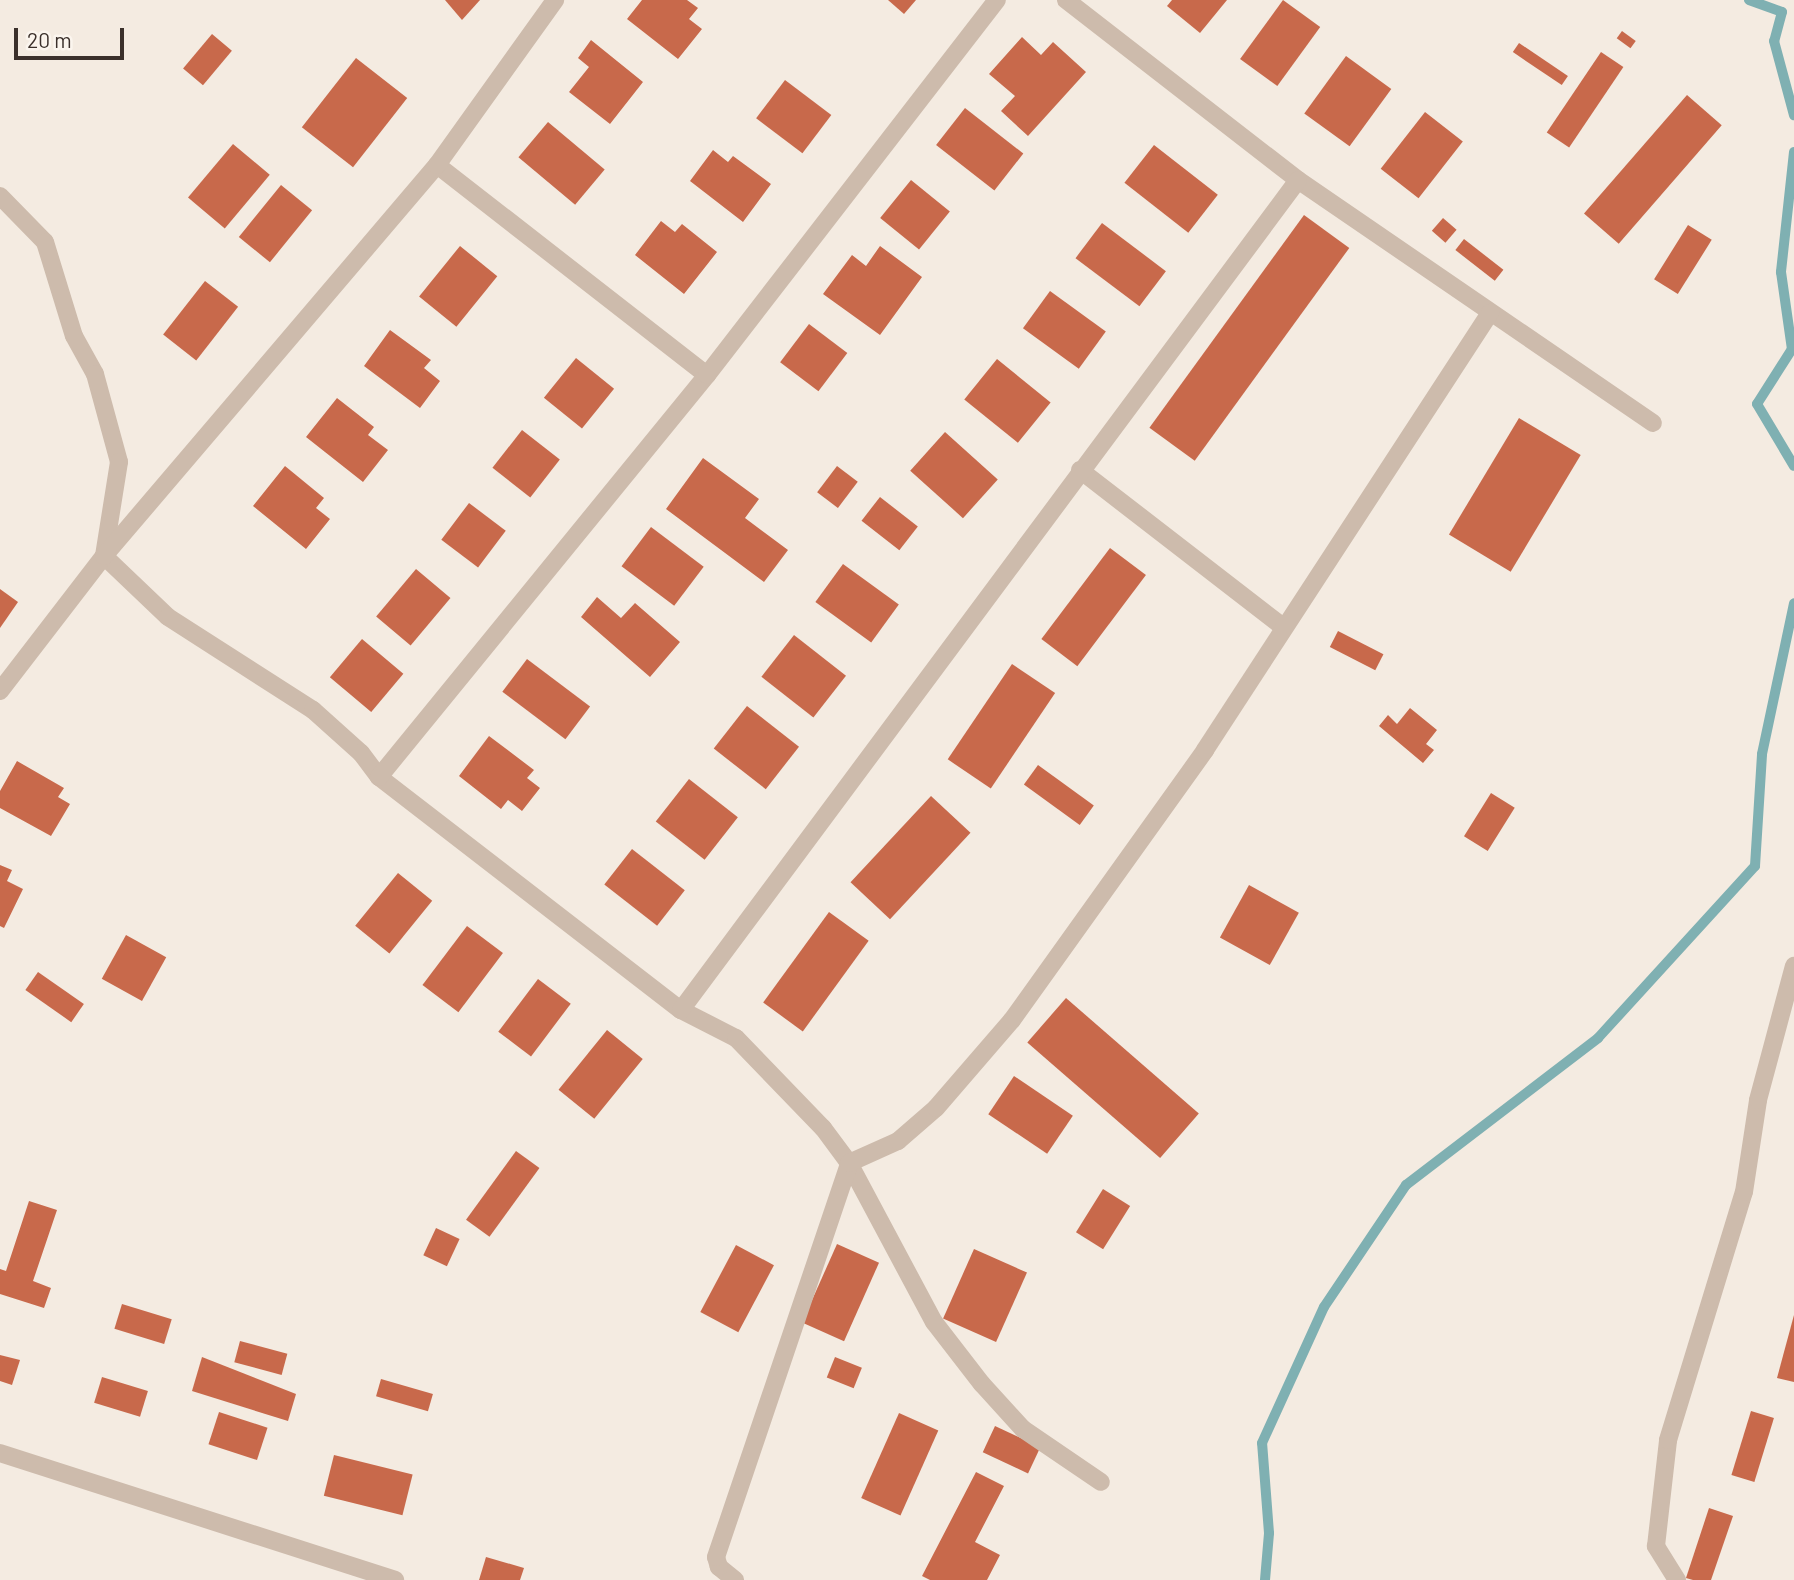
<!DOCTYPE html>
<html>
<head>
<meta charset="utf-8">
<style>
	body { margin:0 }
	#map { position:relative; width:1794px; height:1580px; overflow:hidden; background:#f4ebe1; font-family:Barlow,sans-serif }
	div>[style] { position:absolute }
	.stream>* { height:10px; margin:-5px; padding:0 5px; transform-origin:5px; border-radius:5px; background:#7fb0b2 }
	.building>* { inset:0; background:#c8694b; transform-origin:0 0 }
	.minor>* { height:18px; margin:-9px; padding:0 9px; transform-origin:9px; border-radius:9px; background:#cdbbac }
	span { translate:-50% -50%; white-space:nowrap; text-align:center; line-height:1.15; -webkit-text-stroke:5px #fbf5ee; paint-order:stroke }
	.scale { position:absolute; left:14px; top:28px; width:110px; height:32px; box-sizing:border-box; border:4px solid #3b302b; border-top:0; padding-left:9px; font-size:21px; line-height:24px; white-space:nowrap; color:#3b302b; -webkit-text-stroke:5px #fbf5ee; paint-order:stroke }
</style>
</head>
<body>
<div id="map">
	<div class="stream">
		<div style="left:1749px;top:0;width:35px;rotate:20deg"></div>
		<div style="left:1782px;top:12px;width:30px;rotate:105deg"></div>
		<div style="left:1774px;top:41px;width:77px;rotate:74.9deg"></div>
		<div style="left:1794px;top:152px;width:121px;rotate:96.2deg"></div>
		<div style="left:1781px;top:272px;width:78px;rotate:81.9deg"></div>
		<div style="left:1792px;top:349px;width:65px;rotate:122.5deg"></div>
		<div style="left:1757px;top:404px;width:72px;rotate:59.2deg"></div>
		<div style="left:1265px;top:1580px;width:47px;rotate:-85.1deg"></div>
		<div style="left:1269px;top:1533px;width:90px;rotate:-94.4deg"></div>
		<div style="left:1262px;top:1443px;width:149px;rotate:-65.5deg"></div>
		<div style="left:1324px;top:1307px;width:147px;rotate:-56.1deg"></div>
		<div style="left:1406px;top:1185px;width:242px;rotate:-37.4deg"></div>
		<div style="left:1598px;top:1038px;width:233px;rotate:-47.6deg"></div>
		<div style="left:1755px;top:866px;width:112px;rotate:-86.4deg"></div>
		<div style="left:1762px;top:754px;width:154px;rotate:-78deg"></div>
	</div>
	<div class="building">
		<div style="clip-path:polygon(445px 0,480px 0,462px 20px)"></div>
		<div style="clip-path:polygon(642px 0,687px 0,698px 8px,689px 19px,702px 29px,678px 59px,627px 19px)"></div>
		<div style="clip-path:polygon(888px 0,916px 0,904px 14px)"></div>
		<div style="clip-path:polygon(1172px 0,1227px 0,1200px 33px,1167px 6px)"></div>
		<div style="left:1283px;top:0;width:46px;height:73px;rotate:36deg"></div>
		<div style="left:1622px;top:31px;width:17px;height:9px;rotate:36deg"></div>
		<div style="left:212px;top:34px;width:26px;height:45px;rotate:40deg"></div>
		<div style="clip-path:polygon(1022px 37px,1041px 55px,1053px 42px,1086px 72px,1028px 136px,1001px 111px,1015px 96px,989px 74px)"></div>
		<div style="clip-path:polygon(591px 40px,643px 82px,610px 124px,569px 92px,589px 67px,578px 58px)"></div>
		<div style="left:1519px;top:43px;width:59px;height:11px;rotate:34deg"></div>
		<div style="left:1601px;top:52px;width:27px;height:97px;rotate:34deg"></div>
		<div style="left:1346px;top:56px;width:56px;height:71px;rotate:36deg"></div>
		<div style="left:356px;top:58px;width:65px;height:88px;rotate:38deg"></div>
		<div style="left:785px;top:80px;width:58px;height:48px;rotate:37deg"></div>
		<div style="left:1687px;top:95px;width:46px;height:157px;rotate:41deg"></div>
		<div style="left:965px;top:108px;width:74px;height:47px;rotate:38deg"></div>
		<div style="left:1425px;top:112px;width:48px;height:72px;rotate:38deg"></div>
		<div style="left:548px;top:122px;width:74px;height:46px;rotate:40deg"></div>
		<div style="left:233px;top:144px;width:48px;height:70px;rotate:40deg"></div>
		<div style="left:1154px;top:145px;width:81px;height:48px;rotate:38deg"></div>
		<div style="clip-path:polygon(713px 150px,728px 162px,733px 156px,771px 184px,743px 222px,690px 181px)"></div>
		<div style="left:911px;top:180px;width:50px;height:49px;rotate:39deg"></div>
		<div style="left:281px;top:185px;width:40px;height:67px;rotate:39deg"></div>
		<div style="left:1304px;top:215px;width:56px;height:263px;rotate:36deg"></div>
		<div style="left:1443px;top:218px;width:18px;height:17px;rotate:41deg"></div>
		<div style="clip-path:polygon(661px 221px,675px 232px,682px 224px,717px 252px,684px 294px,635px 255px)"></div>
		<div style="left:1102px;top:223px;width:80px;height:44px;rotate:37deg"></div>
		<div style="left:1688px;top:225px;width:28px;height:64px;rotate:32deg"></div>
		<div style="left:1464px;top:239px;width:50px;height:14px;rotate:38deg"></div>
		<div style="left:460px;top:246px;width:48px;height:65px;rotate:39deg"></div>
		<div style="clip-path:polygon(880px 246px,922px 277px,880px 335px,823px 294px,852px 255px,866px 266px)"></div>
		<div style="left:205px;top:281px;width:42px;height:68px;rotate:38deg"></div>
		<div style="left:1050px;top:291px;width:69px;height:46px;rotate:36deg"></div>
		<div style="left:809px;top:324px;width:48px;height:48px;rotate:37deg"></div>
		<div style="clip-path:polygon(390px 330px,431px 360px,424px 368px,440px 381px,420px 408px,364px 366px)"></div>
		<div style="left:576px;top:358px;width:49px;height:51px;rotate:39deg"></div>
		<div style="left:997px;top:359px;width:69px;height:52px;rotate:39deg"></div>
		<div style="clip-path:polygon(337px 398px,374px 427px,368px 435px,388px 450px,363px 482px,306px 437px)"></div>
		<div style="left:1519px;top:418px;width:72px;height:136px;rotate:31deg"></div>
		<div style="left:522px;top:430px;width:48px;height:48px;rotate:38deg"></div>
		<div style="left:945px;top:432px;width:71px;height:52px;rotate:42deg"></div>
		<div style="clip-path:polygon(703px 458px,759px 499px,745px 518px,788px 550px,764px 582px,666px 509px)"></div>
		<div style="clip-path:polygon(285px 466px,324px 498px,316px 508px,330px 519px,306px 549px,253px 506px)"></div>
		<div style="left:837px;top:466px;width:26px;height:33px;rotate:37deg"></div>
		<div style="left:880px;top:497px;width:48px;height:30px;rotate:38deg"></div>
		<div style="left:469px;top:503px;width:46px;height:46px;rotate:37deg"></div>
		<div style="left:651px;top:527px;width:66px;height:49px;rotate:37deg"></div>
		<div style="left:1110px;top:548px;width:45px;height:114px;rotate:37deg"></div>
		<div style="left:843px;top:564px;width:69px;height:47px;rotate:36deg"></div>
		<div style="left:416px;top:569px;width:45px;height:62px;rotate:40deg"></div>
		<div style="clip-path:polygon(0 589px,18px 602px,0 628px)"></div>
		<div style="clip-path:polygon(597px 597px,621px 618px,635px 603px,680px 642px,650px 677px,581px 617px)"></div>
		<div style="left:1338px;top:631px;width:51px;height:18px;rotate:27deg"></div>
		<div style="left:794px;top:635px;width:66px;height:53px;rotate:38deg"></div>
		<div style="left:362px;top:639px;width:54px;height:50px;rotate:40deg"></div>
		<div style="left:527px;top:659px;width:79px;height:41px;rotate:37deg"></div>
		<div style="left:1012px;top:664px;width:52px;height:115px;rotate:34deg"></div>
		<div style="left:747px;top:706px;width:66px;height:54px;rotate:38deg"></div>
		<div style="clip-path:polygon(1410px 708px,1437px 730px,1426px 744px,1434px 750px,1423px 763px,1379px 726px,1388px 715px,1397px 724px)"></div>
		<div style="clip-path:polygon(489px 736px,534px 770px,527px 778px,540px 788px,522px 811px,508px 800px,501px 809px,459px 776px)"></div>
		<div style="clip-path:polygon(17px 761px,64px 788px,58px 797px,70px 804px,51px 836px,0 808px,0 791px)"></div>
		<div style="left:1038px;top:765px;width:69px;height:24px;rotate:36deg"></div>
		<div style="left:689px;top:779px;width:62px;height:54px;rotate:38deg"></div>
		<div style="left:1491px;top:793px;width:28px;height:51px;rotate:32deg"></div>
		<div style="left:931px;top:796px;width:54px;height:118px;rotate:43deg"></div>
		<div style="left:632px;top:849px;width:67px;height:45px;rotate:38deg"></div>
		<div style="clip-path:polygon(0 865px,12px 870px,7px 881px,23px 889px,4px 928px,0 926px)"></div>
		<div style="left:398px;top:873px;width:44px;height:68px;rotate:39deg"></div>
		<div style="left:1249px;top:885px;width:57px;height:60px;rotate:29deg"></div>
		<div style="left:829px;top:912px;width:49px;height:112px;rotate:36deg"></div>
		<div style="left:467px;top:926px;width:45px;height:74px;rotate:37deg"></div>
		<div style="left:126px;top:935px;width:46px;height:50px;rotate:29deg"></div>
		<div style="left:38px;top:972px;width:56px;height:22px;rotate:35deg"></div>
		<div style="left:538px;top:979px;width:41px;height:66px;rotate:37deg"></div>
		<div style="left:1066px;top:998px;width:176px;height:59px;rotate:41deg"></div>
		<div style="left:607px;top:1030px;width:46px;height:77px;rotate:39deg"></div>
		<div style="left:1014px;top:1076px;width:71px;height:46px;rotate:34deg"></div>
		<div style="left:516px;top:1151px;width:29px;height:85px;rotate:36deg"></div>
		<div style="left:1103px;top:1189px;width:32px;height:51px;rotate:32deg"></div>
		<div style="clip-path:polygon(29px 1201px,57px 1210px,33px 1281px,51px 1288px,44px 1308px,0 1294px,0 1269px,6px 1271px)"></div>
		<div style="left:436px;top:1228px;width:26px;height:30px;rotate:25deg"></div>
		<div style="left:837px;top:1244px;width:46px;height:86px;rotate:24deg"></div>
		<div style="left:736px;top:1245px;width:43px;height:76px;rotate:28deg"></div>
		<div style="left:974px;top:1249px;width:58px;height:76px;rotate:24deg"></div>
		<div style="left:122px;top:1304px;width:52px;height:26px;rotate:17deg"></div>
		<div style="clip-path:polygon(1794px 1315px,1794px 1382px,1777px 1378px)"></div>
		<div style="left:240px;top:1341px;width:49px;height:22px;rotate:15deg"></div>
		<div style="clip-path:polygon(0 1355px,20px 1360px,12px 1385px,0 1381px)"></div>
		<div style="clip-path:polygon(202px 1357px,296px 1394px,288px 1421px,192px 1391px)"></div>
		<div style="left:835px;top:1357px;width:29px;height:22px;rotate:22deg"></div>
		<div style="left:102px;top:1377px;width:48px;height:27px;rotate:17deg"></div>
		<div style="left:381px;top:1379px;width:54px;height:18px;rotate:16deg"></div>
		<div style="left:1751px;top:1411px;width:24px;height:67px;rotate:17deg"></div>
		<div style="left:219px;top:1412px;width:51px;height:34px;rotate:18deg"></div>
		<div style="left:899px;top:1413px;width:43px;height:93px;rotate:24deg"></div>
		<div style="left:995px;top:1426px;width:50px;height:29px;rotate:25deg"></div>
		<div style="left:334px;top:1455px;width:81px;height:42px;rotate:14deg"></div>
		<div style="clip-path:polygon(976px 1472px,1004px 1486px,975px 1542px,1000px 1555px,987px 1580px,930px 1580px,922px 1576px)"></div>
		<div style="clip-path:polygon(1709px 1508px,1733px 1516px,1711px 1580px,1693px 1580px,1686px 1578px)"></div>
		<div style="clip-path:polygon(486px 1557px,524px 1568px,520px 1580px,479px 1580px)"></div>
	</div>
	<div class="minor">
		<div style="left:1066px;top:0;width:294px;rotate:37.8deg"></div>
		<div style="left:1298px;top:180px;width:430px;rotate:34.4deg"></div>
		<div style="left:437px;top:165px;width:342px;rotate:37.9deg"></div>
		<div style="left:0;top:196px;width:64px;rotate:45.6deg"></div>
		<div style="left:45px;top:242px;width:98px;rotate:72.9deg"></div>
		<div style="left:74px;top:336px;width:43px;rotate:61.1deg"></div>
		<div style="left:95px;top:374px;width:91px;rotate:74.7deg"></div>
		<div style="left:119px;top:462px;width:95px;rotate:99.1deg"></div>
		<div style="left:104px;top:556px;width:88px;rotate:43.6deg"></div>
		<div style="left:168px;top:617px;width:172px;rotate:32.7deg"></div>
		<div style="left:313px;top:710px;width:64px;rotate:41.9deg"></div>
		<div style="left:361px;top:753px;width:30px;rotate:53deg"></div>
		<div style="left:379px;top:777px;width:381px;rotate:37.7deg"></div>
		<div style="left:681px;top:1010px;width:62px;rotate:27deg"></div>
		<div style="left:736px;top:1038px;width:125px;rotate:46deg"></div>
		<div style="left:823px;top:1128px;width:44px;rotate:53.4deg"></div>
		<div style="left:849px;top:1163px;width:180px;rotate:61.9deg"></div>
		<div style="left:934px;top:1322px;width:78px;rotate:52.3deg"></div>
		<div style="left:982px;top:1384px;width:61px;rotate:47.7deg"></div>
		<div style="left:1023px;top:1429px;width:94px;rotate:34.2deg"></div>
		<div style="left:1080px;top:470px;width:255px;rotate:37.7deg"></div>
		<div style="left:0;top:691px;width:170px;rotate:-52.4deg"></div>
		<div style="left:104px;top:556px;width:514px;rotate:-49.58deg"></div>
		<div style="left:437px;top:165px;width:203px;rotate:-54.4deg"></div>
		<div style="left:379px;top:777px;width:519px;rotate:-50.79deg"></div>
		<div style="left:707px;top:375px;width:474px;rotate:-52.3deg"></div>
		<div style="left:681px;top:1010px;width:1034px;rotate:-53.37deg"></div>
		<div style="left:0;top:1453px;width:415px;rotate:17.8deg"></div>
		<div style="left:735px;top:1580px;width:21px;rotate:-141deg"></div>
		<div style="left:719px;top:1567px;width:10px;rotate:-107deg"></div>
		<div style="left:716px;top:1557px;width:416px;rotate:-71.3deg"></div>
		<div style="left:849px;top:1163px;width:54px;rotate:-24.2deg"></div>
		<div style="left:898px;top:1141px;width:50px;rotate:-41deg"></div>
		<div style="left:936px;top:1108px;width:116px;rotate:-49.2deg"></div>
		<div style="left:1012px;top:1020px;width:332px;rotate:-54.4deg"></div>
		<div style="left:1205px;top:750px;width:522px;rotate:-56.89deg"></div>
		<div style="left:1677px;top:1580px;width:40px;rotate:-122deg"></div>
		<div style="left:1656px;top:1546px;width:107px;rotate:-83.5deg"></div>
		<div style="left:1668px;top:1440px;width:259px;rotate:-73deg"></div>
		<div style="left:1744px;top:1192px;width:93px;rotate:-81.3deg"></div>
		<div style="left:1758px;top:1100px;width:139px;rotate:-75deg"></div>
	</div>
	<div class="scale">20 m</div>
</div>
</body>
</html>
